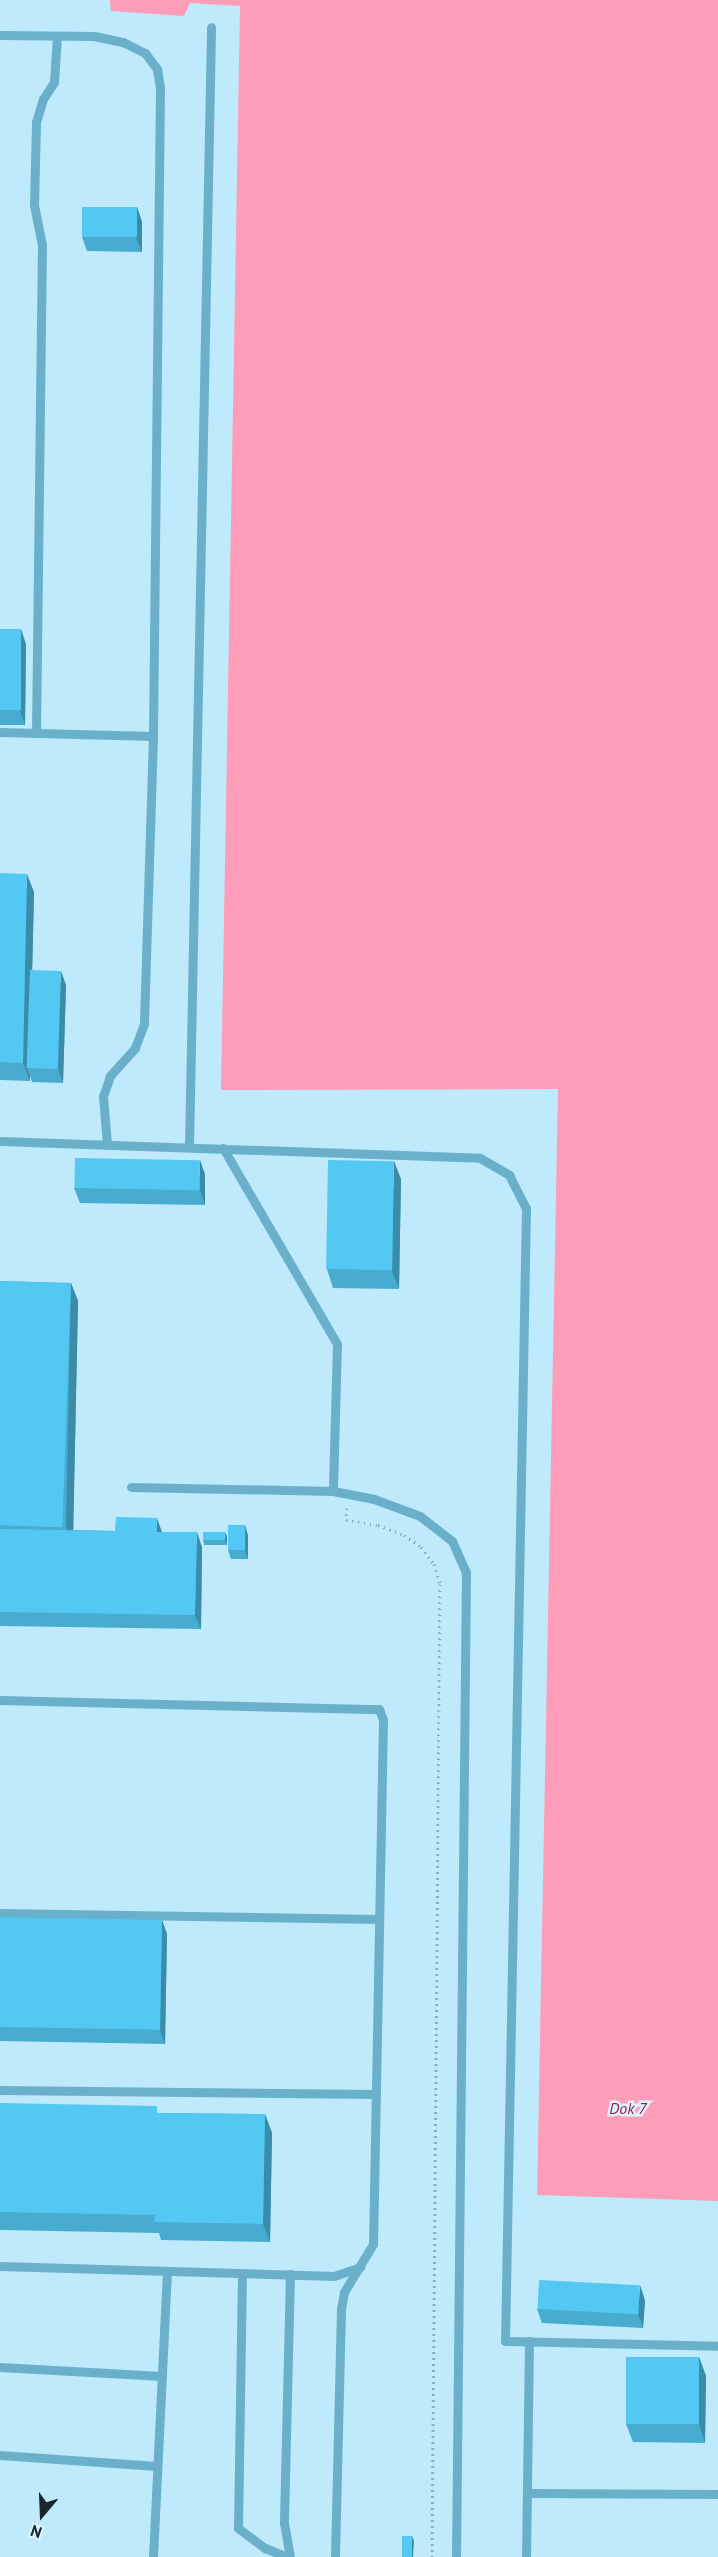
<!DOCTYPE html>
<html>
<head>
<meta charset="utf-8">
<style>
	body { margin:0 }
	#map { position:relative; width:718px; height:2557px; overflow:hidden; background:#bfeafb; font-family:"PT Sans",sans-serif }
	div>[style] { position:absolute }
	.water>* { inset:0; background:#fe9dba }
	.path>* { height:3px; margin-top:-1.5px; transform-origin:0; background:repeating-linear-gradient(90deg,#8caebc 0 1.5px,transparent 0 6px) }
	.lane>* { height:9px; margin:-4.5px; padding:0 4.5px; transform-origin:4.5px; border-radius:4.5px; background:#6ab0cb }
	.wall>* { inset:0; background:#47acd0 }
	.shaded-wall>* { inset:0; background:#3a8ca9 }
	.building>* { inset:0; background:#53c8f2; transform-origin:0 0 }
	span { translate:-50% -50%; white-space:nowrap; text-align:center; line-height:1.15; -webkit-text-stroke:5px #dbf4fe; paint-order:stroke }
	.water-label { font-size:16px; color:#922450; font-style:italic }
	.north { position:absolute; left:12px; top:2485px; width:60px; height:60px; -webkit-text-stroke:4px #dbf4fe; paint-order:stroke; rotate:199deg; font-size:16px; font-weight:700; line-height:24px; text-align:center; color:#17272d }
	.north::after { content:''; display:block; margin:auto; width:21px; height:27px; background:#17272d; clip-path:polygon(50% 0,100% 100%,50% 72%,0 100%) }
</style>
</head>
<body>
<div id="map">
	<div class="water">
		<div style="clip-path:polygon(110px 0,718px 0,718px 2201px,537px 2195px,558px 1089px,221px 1090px,240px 6px,190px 3px,184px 16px,111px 11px)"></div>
	</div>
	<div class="path">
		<div style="left:347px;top:1508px;width:12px;rotate:95deg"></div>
		<div style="left:346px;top:1520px;width:32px;rotate:9deg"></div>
		<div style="left:378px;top:1525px;width:28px;rotate:21deg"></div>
		<div style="left:404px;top:1535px;width:21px;rotate:35deg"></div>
		<div style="left:421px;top:1547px;width:21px;rotate:53deg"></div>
		<div style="left:434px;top:1564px;width:21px;rotate:73deg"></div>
		<div style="left:440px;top:1584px;width:973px;rotate:90.47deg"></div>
	</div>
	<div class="lane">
		<div style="left:0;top:35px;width:94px;rotate:0.6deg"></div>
		<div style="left:94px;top:36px;width:30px;rotate:12deg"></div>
		<div style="left:123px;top:42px;width:25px;rotate:27deg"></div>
		<div style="left:145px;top:53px;width:20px;rotate:53deg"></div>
		<div style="left:157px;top:69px;width:19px;rotate:81deg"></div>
		<div style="left:160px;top:88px;width:648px;rotate:90.62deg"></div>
		<div style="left:153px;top:736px;width:288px;rotate:91.8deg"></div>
		<div style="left:144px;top:1024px;width:26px;rotate:111deg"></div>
		<div style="left:135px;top:1048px;width:38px;rotate:132deg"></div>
		<div style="left:110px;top:1076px;width:21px;rotate:109deg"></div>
		<div style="left:103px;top:1096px;width:49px;rotate:85.3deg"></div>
		<div style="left:0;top:732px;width:153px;rotate:1.5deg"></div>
		<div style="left:36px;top:733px;width:488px;rotate:-89.3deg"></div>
		<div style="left:42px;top:245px;width:41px;rotate:-101.3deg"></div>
		<div style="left:34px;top:205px;width:83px;rotate:-88.6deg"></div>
		<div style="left:36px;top:122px;width:24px;rotate:-73deg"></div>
		<div style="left:43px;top:99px;width:20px;rotate:-57deg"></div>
		<div style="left:54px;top:82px;width:46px;rotate:-86.3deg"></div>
		<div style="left:0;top:1141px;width:480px;rotate:2deg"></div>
		<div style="left:480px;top:1158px;width:34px;rotate:30deg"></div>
		<div style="left:509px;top:1175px;width:37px;rotate:63deg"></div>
		<div style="left:526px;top:1208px;width:1133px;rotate:91.06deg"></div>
		<div style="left:505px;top:2341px;width:213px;rotate:1.3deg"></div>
		<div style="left:189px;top:1147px;width:1120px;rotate:-88.87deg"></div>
		<div style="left:223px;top:1148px;width:227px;rotate:59.8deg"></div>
		<div style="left:337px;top:1344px;width:147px;rotate:91.6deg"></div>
		<div style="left:333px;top:1491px;width:42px;rotate:11deg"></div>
		<div style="left:374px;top:1499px;width:49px;rotate:20.3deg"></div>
		<div style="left:420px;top:1516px;width:41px;rotate:38deg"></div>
		<div style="left:452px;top:1541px;width:34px;rotate:66deg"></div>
		<div style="left:466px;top:1572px;width:985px;rotate:90.58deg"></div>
		<div style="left:131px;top:1487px;width:202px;rotate:1.1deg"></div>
		<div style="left:0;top:1700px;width:379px;rotate:1.4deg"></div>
		<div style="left:379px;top:1709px;width:12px;rotate:70deg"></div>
		<div style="left:383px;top:1720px;width:524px;rotate:91.09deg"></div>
		<div style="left:373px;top:2244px;width:56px;rotate:121.1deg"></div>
		<div style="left:344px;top:2292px;width:17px;rotate:100deg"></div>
		<div style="left:341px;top:2309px;width:248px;rotate:91.4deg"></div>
		<div style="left:0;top:1913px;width:379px;rotate:0.9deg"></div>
		<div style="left:0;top:2090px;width:376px;rotate:0.6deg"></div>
		<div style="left:0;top:2266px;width:334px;rotate:1.7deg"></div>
		<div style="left:334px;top:2276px;width:28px;rotate:-19deg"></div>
		<div style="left:242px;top:2273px;width:255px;rotate:90.9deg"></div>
		<div style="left:238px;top:2528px;width:34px;rotate:37deg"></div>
		<div style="left:265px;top:2548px;width:24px;rotate:22deg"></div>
		<div style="left:290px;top:2274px;width:249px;rotate:91.4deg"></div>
		<div style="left:284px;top:2523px;width:35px;rotate:80deg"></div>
		<div style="left:0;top:2367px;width:162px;rotate:3.2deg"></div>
		<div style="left:0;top:2455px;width:157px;rotate:4deg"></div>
		<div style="left:527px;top:2493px;width:191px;rotate:0.3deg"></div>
		<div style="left:153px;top:2557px;width:286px;rotate:-87.2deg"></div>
		<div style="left:526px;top:2557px;width:216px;rotate:-89.2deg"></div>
	</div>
	<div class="wall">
		<div style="clip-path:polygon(137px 207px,142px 222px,142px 252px,87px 251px,82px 237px)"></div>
		<div style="clip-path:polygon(0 629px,26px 644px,25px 725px,0 725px)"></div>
		<div style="clip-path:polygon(0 873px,34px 892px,32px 970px,66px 985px,63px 1083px,32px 1082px,30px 1076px,30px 1081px,0 1080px)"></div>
		<div style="clip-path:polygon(205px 1174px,205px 1205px,80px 1203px,74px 1188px)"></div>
		<div style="clip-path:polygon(401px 1179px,399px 1289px,333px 1288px,327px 1269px)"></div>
		<div style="clip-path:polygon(0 1281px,71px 1283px,78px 1301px,73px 1530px,162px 1532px,202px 1547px,201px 1629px,0 1626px)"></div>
		<div style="clip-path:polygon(248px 1535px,248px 1559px,231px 1559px,228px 1550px)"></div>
		<div style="clip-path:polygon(227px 1537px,227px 1545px,204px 1545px,203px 1540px)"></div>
		<div style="clip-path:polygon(0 1917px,162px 1920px,167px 1934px,165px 2044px,0 2041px)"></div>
		<div style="clip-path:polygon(0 2103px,160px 2113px,265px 2114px,272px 2133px,270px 2242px,161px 2240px,159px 2233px,0 2230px)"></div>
		<div style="clip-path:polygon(645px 2300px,643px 2328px,542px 2323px,537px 2309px)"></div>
		<div style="clip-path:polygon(699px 2357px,706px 2376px,705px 2443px,633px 2442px,626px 2424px)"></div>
	</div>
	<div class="shaded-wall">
		<div style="clip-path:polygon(137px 207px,142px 222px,142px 252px,136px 238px)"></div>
		<div style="clip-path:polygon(21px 629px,26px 644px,25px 725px,20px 711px)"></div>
		<div style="clip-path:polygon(27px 874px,34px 892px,30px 1068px,27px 1068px,30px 1076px,30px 1081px,23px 1063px)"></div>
		<div style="clip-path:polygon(61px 971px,66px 985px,63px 1083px,58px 1069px)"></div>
		<div style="clip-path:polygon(200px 1160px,205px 1174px,205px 1205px,200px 1190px)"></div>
		<div style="clip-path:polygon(394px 1161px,401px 1179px,399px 1289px,392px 1271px)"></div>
		<div style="clip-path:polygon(71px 1283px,78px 1301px,73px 1545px,66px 1526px)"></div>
		<div style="clip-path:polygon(157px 1518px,162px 1532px,157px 1532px)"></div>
		<div style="clip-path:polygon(245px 1525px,248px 1535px,248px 1559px,245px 1550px)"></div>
		<div style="clip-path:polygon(197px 1532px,202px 1547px,201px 1629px,195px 1615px)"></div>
		<div style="clip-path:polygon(225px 1532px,227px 1537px,227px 1545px,225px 1541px)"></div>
		<div style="clip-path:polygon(162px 1920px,167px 1934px,165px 2044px,160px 2030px)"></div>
		<div style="clip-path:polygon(265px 2114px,272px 2133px,270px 2242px,263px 2224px)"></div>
		<div style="clip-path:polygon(640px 2285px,645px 2300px,643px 2328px,638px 2314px)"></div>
		<div style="clip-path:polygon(699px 2357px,706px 2376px,705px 2443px,699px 2424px)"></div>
		<div style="clip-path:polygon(412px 2536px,414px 2541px,413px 2557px,412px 2557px)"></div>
	</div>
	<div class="building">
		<div style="left:82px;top:207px;width:55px;height:30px"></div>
		<div style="left:0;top:629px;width:21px;height:81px"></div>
		<div style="clip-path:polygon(0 873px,27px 874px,23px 1063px,0 1062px)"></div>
		<div style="left:30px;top:970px;width:31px;height:98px;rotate:2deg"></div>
		<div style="left:75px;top:1158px;width:125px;height:30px;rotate:1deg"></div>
		<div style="left:328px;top:1160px;width:66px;height:109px;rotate:1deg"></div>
		<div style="left:0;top:1281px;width:71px;height:244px;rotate:2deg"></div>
		<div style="clip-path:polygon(116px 1517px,157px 1518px,157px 1532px,197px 1532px,195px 1615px,0 1612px,0 1529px,115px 1531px)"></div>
		<div style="left:228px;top:1525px;width:17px;height:25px"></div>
		<div style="left:203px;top:1532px;width:22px;height:8px"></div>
		<div style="left:0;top:1917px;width:162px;height:110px;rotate:1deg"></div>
		<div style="clip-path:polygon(0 2103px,157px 2106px,157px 2113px,265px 2114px,263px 2224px,154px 2222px,155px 2215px,0 2212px)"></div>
		<div style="left:539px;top:2280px;width:101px;height:29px;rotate:3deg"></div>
		<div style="left:626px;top:2357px;width:73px;height:67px"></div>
		<div style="left:402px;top:2536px;width:10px;height:21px"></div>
	</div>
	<div class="water-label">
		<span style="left:628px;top:2108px">Dok 7</span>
	</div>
	<div class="north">N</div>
</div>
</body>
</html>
